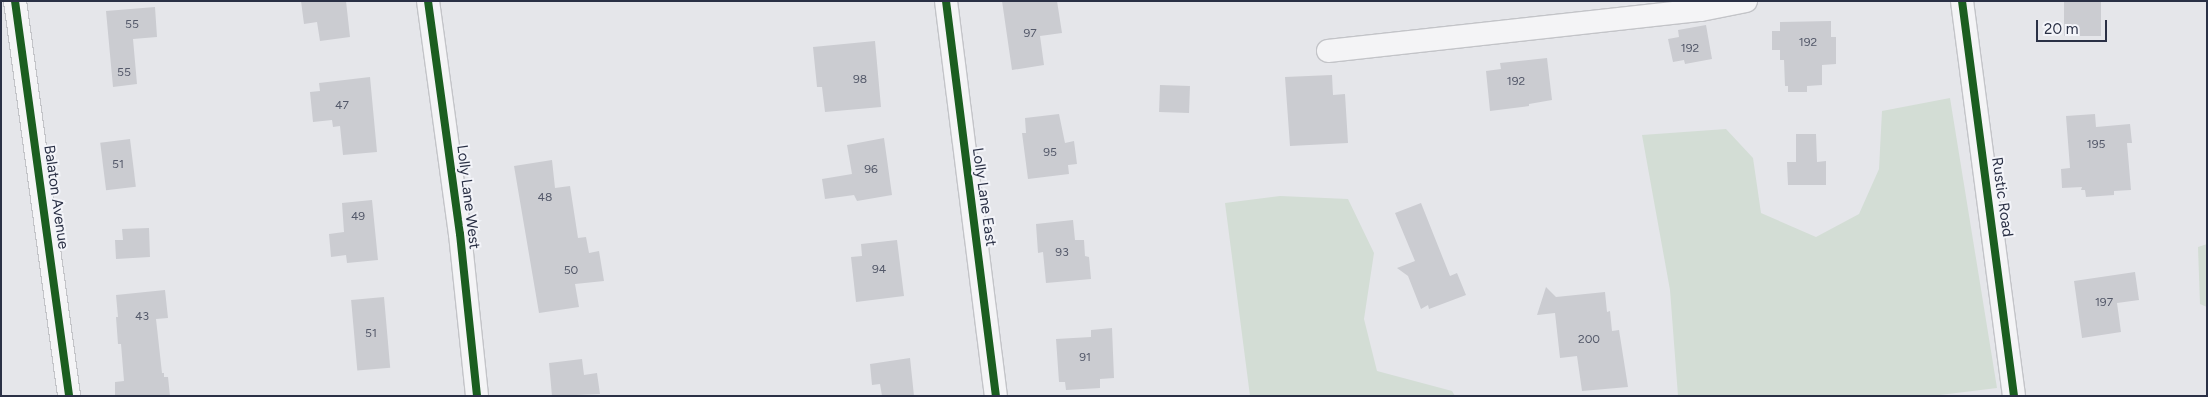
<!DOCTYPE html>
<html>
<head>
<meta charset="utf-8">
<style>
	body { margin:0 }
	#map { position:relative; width:2208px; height:397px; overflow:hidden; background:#e5e6ea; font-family:Figtree,sans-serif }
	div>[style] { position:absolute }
	.green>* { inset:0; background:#d3ddd5 }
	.building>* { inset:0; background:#cbccd1; transform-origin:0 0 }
	.roads { filter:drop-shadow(1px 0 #c3c4c8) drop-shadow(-1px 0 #c3c4c8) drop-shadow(0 1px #c3c4c8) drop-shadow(0 -1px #c3c4c8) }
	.minor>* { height:22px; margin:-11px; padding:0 11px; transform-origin:11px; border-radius:11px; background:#f4f4f6 }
	.cycleway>* { height:8px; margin:-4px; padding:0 4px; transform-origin:4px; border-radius:4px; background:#1b5e20 }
	span { translate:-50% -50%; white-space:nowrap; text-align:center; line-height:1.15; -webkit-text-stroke:4px #f3f4f9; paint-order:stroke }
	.number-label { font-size:12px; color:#54596a }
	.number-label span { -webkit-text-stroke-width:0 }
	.street-label { font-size:15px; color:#2a3045 }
	.frame { position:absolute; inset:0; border:2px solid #2a3045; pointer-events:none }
	.scale { position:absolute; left:2036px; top:20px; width:71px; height:22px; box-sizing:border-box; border:2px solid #2a3045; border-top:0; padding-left:6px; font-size:15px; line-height:18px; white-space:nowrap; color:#2a3045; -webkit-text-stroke:4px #f3f4f9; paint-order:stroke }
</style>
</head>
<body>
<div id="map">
	<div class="green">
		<div style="clip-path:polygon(1950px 98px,1997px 388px,1932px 396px,1678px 396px,1670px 290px,1642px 135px,1726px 129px,1753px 158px,1761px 213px,1816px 237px,1859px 214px,1879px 169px,1882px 111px)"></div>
		<div style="clip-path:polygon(1280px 196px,1348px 199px,1374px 253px,1364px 319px,1377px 371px,1452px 391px,1455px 396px,1250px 396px,1225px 203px)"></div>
		<div style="clip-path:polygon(2207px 244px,2207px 307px,2200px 304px,2198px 247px)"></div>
	</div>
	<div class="building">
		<div style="clip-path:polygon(301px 1px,346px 1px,350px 37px,320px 41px,317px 22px,304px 24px)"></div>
		<div style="clip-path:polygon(1002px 1px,1057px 1px,1062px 33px,1040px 36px,1044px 65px,1012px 70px)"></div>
		<div style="left:2064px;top:1px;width:37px;height:35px"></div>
		<div style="clip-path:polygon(155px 7px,157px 37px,133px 39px,137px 84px,113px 87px,106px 11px)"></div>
		<div style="clip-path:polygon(1831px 21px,1831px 37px,1836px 37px,1836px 64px,1822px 65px,1822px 85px,1807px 86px,1807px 92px,1788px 92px,1788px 86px,1785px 86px,1784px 60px,1780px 60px,1780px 50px,1772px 50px,1772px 31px,1780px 31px,1780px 22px)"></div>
		<div style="clip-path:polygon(1706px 25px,1712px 59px,1685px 64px,1684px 60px,1673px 62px,1668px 39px,1679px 37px,1678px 30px)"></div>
		<div style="clip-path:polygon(875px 41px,881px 107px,825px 112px,822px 87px,817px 87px,813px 47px)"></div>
		<div style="clip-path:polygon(1547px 58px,1552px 100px,1529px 104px,1529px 106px,1490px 111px,1486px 71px,1501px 69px,1500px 63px)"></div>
		<div style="clip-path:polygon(1332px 75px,1333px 95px,1345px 94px,1348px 143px,1290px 146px,1285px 77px)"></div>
		<div style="clip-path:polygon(370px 77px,377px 152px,343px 155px,340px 126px,333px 127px,332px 120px,313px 122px,310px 92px,320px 91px,319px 83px)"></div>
		<div style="left:1160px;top:85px;width:30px;height:27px;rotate:2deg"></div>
		<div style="clip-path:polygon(1059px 114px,1065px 143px,1074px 141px,1077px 164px,1068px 165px,1069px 174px,1028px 179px,1022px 133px,1026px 133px,1025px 118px)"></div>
		<div style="clip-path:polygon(2095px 114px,2096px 127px,2130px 124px,2132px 143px,2127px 143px,2131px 190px,2114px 191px,2114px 195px,2086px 197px,2085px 190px,2081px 190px,2082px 187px,2062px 188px,2061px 169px,2070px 168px,2066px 116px)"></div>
		<div style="clip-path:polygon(1796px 134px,1816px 134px,1817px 162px,1826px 161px,1826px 185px,1788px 185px,1787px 162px,1796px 162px)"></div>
		<div style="clip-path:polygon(884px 138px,892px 195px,857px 201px,854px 195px,825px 199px,822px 179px,852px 174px,847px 145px)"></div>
		<div style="left:130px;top:139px;width:48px;height:30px;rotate:83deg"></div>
		<div style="clip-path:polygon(552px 160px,555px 188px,570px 186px,578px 238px,586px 237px,589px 253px,599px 251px,604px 281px,575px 284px,579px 307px,539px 313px,514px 166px)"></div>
		<div style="clip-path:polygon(372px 200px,378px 260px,347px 263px,346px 255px,331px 257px,329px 234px,344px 232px,342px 203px)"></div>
		<div style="clip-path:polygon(1421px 203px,1450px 276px,1457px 273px,1466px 295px,1429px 309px,1428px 305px,1421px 309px,1408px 276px,1397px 268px,1415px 261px,1395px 213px)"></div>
		<div style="clip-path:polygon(1073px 220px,1075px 240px,1084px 240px,1085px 256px,1089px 257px,1091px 279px,1046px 283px,1043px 252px,1038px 253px,1036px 224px)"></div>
		<div style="clip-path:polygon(149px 228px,150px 257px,116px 259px,115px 240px,123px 240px,122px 229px)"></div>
		<div style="clip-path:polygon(897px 240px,904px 296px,856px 302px,851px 257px,862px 256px,861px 244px)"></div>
		<div style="clip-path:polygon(2135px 272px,2139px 300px,2117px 303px,2121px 332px,2082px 338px,2074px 281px)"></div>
		<div style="clip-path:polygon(1546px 287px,1556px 297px,1605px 292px,1607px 312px,1610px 311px,1612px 331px,1619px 330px,1628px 387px,1582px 391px,1577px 356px,1560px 358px,1555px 313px,1537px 315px)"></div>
		<div style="clip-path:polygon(165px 290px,168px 318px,156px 319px,162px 373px,164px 373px,164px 377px,168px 377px,170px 396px,115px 396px,115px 382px,124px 381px,121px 344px,118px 344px,116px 317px,118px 317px,116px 295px)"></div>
		<div style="left:384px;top:297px;width:71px;height:33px;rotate:85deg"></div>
		<div style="clip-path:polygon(1112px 328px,1114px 378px,1100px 379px,1100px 388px,1066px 390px,1065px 382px,1059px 382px,1056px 339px,1091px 337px,1091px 330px)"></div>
		<div style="clip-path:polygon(910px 358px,914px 396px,882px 396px,880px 384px,872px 385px,870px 364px)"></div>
		<div style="clip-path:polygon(582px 359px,584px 375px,597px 373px,600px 394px,552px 396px,549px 363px)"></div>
	</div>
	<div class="roads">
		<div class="minor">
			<div style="left:15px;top:1px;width:399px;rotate:82.2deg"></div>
			<div style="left:428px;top:1px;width:235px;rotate:82.2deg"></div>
			<div style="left:460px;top:234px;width:163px;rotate:84deg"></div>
			<div style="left:946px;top:1px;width:398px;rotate:82.8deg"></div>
			<div style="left:1962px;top:1px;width:398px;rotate:82.5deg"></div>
			<div style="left:1328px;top:51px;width:375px;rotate:-6.3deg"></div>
			<div style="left:1701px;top:10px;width:46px;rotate:-11.3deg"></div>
		</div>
	</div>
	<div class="cycleway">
		<div style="left:15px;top:1px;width:399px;rotate:82.2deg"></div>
		<div style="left:428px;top:1px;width:235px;rotate:82.2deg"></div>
		<div style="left:460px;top:234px;width:163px;rotate:84deg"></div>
		<div style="left:946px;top:1px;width:398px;rotate:82.8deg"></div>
		<div style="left:1962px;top:1px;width:398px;rotate:82.5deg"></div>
	</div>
	<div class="number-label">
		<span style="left:132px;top:25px">55</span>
		<span style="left:1030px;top:34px">97</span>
		<span style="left:1808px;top:43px">192</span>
		<span style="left:1690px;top:49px">192</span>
		<span style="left:124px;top:73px">55</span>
		<span style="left:860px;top:80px">98</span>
		<span style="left:1516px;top:82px">192</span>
		<span style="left:342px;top:106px">47</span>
		<span style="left:2096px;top:145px">195</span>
		<span style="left:1050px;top:153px">95</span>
		<span style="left:118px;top:165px">51</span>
		<span style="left:871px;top:170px">96</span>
		<span style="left:545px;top:198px">48</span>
		<span style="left:358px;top:217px">49</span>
		<span style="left:1062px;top:253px">93</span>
		<span style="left:879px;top:270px">94</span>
		<span style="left:571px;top:271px">50</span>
		<span style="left:2104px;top:303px">197</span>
		<span style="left:142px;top:317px">43</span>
		<span style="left:371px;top:334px">51</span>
		<span style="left:1589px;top:340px">200</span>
		<span style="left:1085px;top:358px">91</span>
	</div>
	<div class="street-label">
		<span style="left:56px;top:197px;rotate:82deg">Balaton Avenue</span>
		<span style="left:468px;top:197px;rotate:83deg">Lolly Lane West</span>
		<span style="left:984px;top:197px;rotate:82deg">Lolly Lane East</span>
		<span style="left:2002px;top:197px;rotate:82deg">Rustic Road</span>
	</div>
	<div class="frame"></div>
	<div class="scale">20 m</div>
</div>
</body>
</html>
